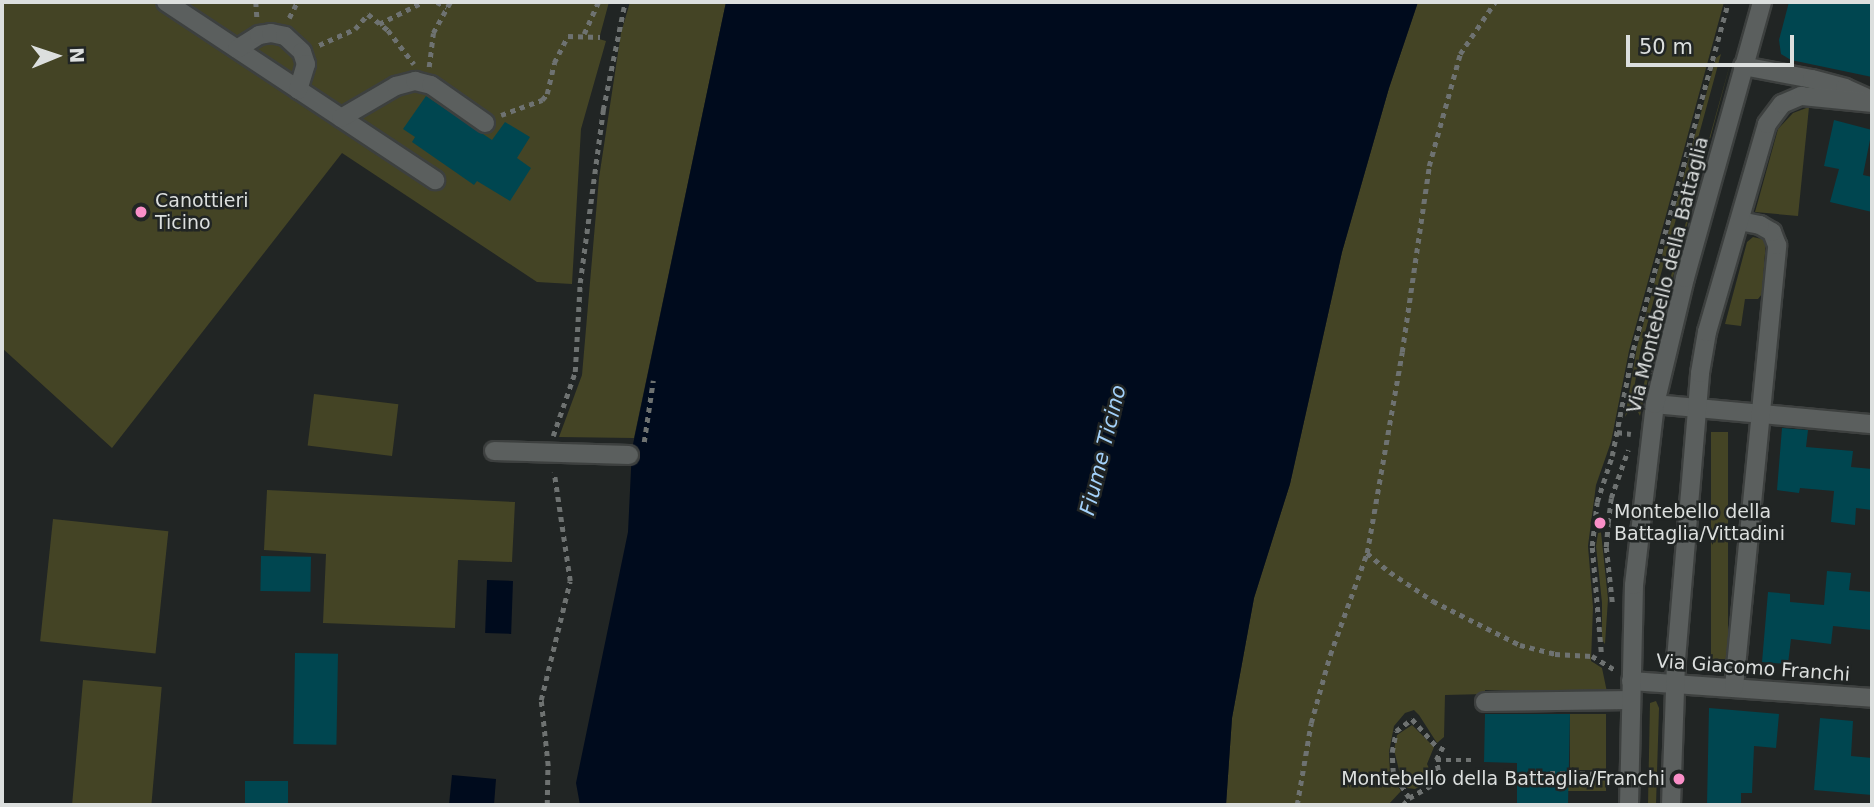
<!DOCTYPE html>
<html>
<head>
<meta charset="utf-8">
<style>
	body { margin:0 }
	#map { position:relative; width:1874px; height:807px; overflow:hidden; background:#212524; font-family:"DejaVu Sans",sans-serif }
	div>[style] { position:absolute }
	.green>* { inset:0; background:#444425; transform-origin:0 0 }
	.water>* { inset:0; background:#000b1d; transform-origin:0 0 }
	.building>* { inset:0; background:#004650; transform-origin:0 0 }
	.path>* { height:4.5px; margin-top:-2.25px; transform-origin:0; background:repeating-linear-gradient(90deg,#6e7271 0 5px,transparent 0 10px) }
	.roads { filter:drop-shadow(2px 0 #3d403f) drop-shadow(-2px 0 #3d403f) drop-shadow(0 2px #3d403f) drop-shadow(0 -2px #3d403f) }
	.minor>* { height:18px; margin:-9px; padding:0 9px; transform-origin:9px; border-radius:9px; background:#5b5f5e }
	.dots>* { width:19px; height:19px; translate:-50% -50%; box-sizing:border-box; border:4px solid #212524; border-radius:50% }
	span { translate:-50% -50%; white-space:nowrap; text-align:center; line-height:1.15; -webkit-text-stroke:5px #212524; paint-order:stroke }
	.poi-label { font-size:19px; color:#dcdfde }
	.left { translate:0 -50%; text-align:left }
	.right { translate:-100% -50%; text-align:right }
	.street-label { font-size:19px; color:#dcdfde }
	.water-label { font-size:21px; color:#a3d1fa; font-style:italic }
	.frame { position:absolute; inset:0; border:4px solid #dcdfde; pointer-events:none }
	.north { position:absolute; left:21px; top:21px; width:70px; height:70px; -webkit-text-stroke:5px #212524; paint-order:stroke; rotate:88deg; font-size:19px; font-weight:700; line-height:28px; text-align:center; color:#dcdfde }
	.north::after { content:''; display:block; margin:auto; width:24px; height:32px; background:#dcdfde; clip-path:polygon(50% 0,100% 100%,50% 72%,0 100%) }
	.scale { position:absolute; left:1626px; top:35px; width:168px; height:32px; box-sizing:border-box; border:4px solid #dcdfde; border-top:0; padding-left:9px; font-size:21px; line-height:24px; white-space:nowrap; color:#dcdfde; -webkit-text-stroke:5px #212524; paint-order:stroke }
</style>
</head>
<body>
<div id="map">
	<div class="green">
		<div style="clip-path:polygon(2px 2px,609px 2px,599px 39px,606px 41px,581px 129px,572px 284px,537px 282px,342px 153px,112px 448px,2px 348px)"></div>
		<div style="clip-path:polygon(630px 2px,726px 2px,634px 438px,559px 437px,582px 375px,599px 178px,621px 33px)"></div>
		<div style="clip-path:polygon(1418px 2px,1724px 2px,1629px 351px,1611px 442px,1596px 485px,1588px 546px,1593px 607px,1591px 661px,1602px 668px,1607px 692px,1485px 690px,1485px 694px,1445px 695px,1444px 737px,1437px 743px,1419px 715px,1414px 710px,1405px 713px,1394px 726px,1389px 752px,1390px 775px,1401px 791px,1388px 805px,1226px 805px,1232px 718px,1254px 598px,1290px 484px,1342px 252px,1389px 88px)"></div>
		<div style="clip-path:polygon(1721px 54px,1641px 347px,1631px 407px,1625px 417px,1637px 347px,1716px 58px)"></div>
		<div style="clip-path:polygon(1732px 57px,1657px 337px,1640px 416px,1638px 412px,1654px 337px)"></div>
		<div style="clip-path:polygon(1809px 107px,1798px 216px,1755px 212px,1778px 129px,1793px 113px)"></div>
		<div style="clip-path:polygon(1753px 237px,1766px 240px,1762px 294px,1758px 299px,1745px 299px,1741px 326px,1725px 324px,1747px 242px)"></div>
		<div style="left:314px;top:394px;width:85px;height:52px;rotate:7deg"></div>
		<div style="left:1711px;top:432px;width:17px;height:227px"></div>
		<div style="clip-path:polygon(267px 490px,515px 502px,512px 562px,458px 560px,455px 628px,323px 623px,326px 554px,264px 550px)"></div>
		<div style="left:53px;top:519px;width:116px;height:123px;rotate:6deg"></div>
		<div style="clip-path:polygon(1601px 532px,1608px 599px,1605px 644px,1602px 640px,1602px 603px,1596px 546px,1598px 533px)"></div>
		<div style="left:83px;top:680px;width:79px;height:125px;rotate:5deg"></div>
		<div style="clip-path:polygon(1656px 701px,1659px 708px,1656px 805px,1648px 805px,1650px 703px)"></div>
		<div style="left:1570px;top:714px;width:36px;height:56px"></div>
		<div style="clip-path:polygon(1412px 725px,1434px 747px,1427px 764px,1434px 779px,1415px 789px,1407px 788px,1402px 782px,1394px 750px,1397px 735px)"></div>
		<div style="clip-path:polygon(1602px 776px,1606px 779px,1606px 791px,1559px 791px,1568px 777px)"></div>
	</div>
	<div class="water">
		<div style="clip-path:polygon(726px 2px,1418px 2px,1389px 88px,1342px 252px,1290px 484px,1254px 598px,1232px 718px,1226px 805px,580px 805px,576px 783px,628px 532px,632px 449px)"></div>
		<div style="left:487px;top:580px;width:26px;height:53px;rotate:2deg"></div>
		<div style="clip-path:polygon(452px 775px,496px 779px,494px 805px,449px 805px)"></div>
	</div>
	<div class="building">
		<div style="clip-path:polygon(1789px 2px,1872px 2px,1872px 77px,1791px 60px,1781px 54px,1779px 40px)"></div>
		<div style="clip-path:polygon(426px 96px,492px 140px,505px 122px,530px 137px,517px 158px,531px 168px,510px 201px,477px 181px,474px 185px,412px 142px,415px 137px,403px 129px)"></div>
		<div style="clip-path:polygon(1834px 120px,1872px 130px,1863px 175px,1872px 177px,1872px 212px,1830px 202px,1839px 169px,1824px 166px)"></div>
		<div style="clip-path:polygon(1782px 428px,1808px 430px,1806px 447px,1853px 451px,1851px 467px,1872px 469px,1872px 510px,1856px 508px,1855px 525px,1831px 522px,1834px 491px,1800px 488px,1799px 493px,1777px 490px)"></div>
		<div style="left:261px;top:556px;width:50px;height:35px;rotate:1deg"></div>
		<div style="clip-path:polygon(1827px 571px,1851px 573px,1849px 590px,1872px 592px,1872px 630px,1833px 626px,1831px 644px,1791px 639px,1788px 664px,1762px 662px,1768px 592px,1790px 594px,1790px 602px,1824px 605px)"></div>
		<div style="left:295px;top:653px;width:43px;height:91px;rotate:1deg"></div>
		<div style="clip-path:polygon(1709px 708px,1779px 714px,1776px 748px,1754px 746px,1752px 793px,1741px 793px,1741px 805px,1707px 805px)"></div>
		<div style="clip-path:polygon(1485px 714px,1570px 714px,1568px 805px,1517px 805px,1517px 763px,1484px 762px)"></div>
		<div style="clip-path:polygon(1820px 718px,1853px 721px,1851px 756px,1872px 758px,1872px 795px,1814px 790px)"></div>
		<div style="left:245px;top:781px;width:43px;height:24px"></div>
	</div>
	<div class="path">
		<div style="left:256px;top:2px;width:16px;rotate:86deg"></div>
		<div style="left:437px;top:2px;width:11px;rotate:27deg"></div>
		<div style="left:289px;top:18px;width:18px;rotate:-63deg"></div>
		<div style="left:379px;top:24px;width:49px;rotate:-26.6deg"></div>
		<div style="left:584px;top:34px;width:35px;rotate:-66deg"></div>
		<div style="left:319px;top:45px;width:39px;rotate:-24deg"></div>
		<div style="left:355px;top:29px;width:20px;rotate:-49deg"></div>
		<div style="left:368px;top:14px;width:26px;rotate:39deg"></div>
		<div style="left:388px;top:30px;width:43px;rotate:52.6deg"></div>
		<div style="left:429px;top:67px;width:34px;rotate:-83deg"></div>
		<div style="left:433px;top:33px;width:35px;rotate:-61deg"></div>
		<div style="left:501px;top:115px;width:44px;rotate:-20.1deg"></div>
		<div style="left:542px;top:100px;width:8px;rotate:-50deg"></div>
		<div style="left:547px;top:94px;width:32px;rotate:-77deg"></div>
		<div style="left:554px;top:63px;width:30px;rotate:-63deg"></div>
		<div style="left:568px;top:36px;width:32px;rotate:2deg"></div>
		<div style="left:1617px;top:432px;width:14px;rotate:8deg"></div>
		<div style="left:553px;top:436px;width:68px;rotate:-71deg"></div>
		<div style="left:575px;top:372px;width:89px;rotate:-86.8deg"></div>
		<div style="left:580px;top:283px;width:175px;rotate:-82.4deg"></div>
		<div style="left:603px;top:110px;width:110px;rotate:-78.5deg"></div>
		<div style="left:644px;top:442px;width:62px;rotate:-81.6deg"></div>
		<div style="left:1367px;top:553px;width:30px;rotate:40deg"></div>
		<div style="left:1390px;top:572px;width:52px;rotate:34deg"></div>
		<div style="left:1433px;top:601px;width:97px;rotate:26.8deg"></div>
		<div style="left:1520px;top:645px;width:36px;rotate:14deg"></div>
		<div style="left:1555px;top:654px;width:37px;rotate:3deg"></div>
		<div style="left:1592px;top:656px;width:26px;rotate:31deg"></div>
		<div style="left:1612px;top:602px;width:55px;rotate:-96.2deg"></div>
		<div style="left:1606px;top:547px;width:24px;rotate:-85deg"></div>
		<div style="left:1608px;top:523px;width:25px;rotate:-83deg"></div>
		<div style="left:1611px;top:498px;width:51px;rotate:-70.5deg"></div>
		<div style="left:1601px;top:652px;width:106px;rotate:-94.9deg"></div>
		<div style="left:1592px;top:546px;width:44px;rotate:-83.5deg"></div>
		<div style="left:1597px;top:502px;width:48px;rotate:-71.9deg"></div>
		<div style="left:1612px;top:456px;width:108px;rotate:-78.8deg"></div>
		<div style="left:1633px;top:350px;width:361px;rotate:-74.7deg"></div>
		<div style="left:1436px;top:760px;width:36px"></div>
		<div style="left:1550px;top:773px;width:59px;rotate:1deg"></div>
		<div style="left:1409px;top:798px;width:30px;rotate:-123deg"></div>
		<div style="left:1393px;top:773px;width:21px;rotate:-93deg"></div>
		<div style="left:1392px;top:752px;width:21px;rotate:-79deg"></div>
		<div style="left:1396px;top:731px;width:20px;rotate:-37deg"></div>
		<div style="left:1412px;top:719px;width:40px;rotate:48deg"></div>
		<div style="left:547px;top:805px;width:39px;rotate:-89deg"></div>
		<div style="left:548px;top:766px;width:66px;rotate:-96.1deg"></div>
		<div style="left:541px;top:700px;width:122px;rotate:-76.3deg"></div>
		<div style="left:570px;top:581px;width:110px;rotate:-98.4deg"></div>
		<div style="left:1297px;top:805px;width:83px;rotate:-80.3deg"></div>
		<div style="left:1311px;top:723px;width:71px;rotate:-74.4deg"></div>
		<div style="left:1330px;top:655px;width:109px;rotate:-70.1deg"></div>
		<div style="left:1367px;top:553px;width:204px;rotate:-80.1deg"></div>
		<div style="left:1402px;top:352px;width:188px;rotate:-81.7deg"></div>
		<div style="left:1429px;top:166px;width:116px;rotate:-74.5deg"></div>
		<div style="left:1460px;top:54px;width:63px;rotate:-56.1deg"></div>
		<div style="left:1403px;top:805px;width:9px;rotate:-49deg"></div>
		<div style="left:1409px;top:798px;width:36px;rotate:-30deg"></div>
		<div style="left:1440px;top:780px;width:20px;rotate:-101deg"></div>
		<div style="left:1436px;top:760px;width:18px;rotate:-63deg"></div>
	</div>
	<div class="roads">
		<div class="minor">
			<div style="left:166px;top:2px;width:323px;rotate:33.5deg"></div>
			<div style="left:237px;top:49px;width:26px;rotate:-32deg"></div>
			<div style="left:259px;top:35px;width:12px;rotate:-9deg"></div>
			<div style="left:271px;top:33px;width:14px;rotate:12deg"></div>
			<div style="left:285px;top:36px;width:23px;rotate:43deg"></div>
			<div style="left:302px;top:52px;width:13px;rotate:72deg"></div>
			<div style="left:306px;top:64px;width:27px;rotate:107deg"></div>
			<div style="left:1743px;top:66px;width:70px;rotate:10.7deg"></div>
			<div style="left:1812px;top:79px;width:34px;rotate:15deg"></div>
			<div style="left:1845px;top:88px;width:22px;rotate:24deg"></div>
			<div style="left:341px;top:118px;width:64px;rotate:-30.2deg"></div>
			<div style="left:396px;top:86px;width:20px;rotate:-15deg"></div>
			<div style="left:415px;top:81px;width:16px;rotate:14deg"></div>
			<div style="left:431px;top:85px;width:66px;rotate:35.1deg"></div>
			<div style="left:1655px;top:404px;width:218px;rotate:5.3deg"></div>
			<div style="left:494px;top:451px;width:135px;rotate:1.7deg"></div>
			<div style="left:1631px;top:681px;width:242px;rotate:4deg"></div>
			<div style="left:1734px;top:687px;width:444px;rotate:-84.4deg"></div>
			<div style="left:1777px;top:245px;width:14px;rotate:-111deg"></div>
			<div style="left:1772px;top:232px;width:14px;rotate:-150deg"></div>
			<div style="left:1760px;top:225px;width:20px;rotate:-169deg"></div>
			<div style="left:1485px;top:702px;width:146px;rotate:-0.8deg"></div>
			<div style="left:1629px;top:805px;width:220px;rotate:-88.7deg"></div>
			<div style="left:1634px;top:585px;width:182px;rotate:-83.4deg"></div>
			<div style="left:1655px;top:404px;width:130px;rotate:-76.6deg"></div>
			<div style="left:1685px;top:278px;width:287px;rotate:-74.4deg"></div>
			<div style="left:1671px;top:805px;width:145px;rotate:-88deg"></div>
			<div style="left:1676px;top:660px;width:288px;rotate:-85.2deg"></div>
			<div style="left:1700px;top:373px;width:42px;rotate:-80.3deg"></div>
			<div style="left:1707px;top:332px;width:216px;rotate:-73.9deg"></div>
			<div style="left:1767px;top:124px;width:25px;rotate:-53deg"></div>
			<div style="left:1782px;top:104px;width:21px;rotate:-23deg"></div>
			<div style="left:1801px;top:96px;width:71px;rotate:5.6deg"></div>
		</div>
	</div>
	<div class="dots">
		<div style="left:141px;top:212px;background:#fa8fc8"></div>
		<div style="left:1600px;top:523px;background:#fa8fc8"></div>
		<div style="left:1679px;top:779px;background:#fa8fc8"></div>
	</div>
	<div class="poi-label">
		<span class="left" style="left:155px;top:212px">Canottieri<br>Ticino</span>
		<span class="left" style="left:1614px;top:523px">Montebello della<br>Battaglia/Vittadini</span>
		<span class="right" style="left:1665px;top:779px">Montebello della Battaglia/Franchi</span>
	</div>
	<div class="street-label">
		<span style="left:1668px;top:275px;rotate:-76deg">Via Montebello della Battaglia</span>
		<span style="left:1753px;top:668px;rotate:4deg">Via Giacomo Franchi</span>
	</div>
	<div class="water-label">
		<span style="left:1103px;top:450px;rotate:-76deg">Fiume Ticino</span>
	</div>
	<div class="frame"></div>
	<div class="north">N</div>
	<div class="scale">50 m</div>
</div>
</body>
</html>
